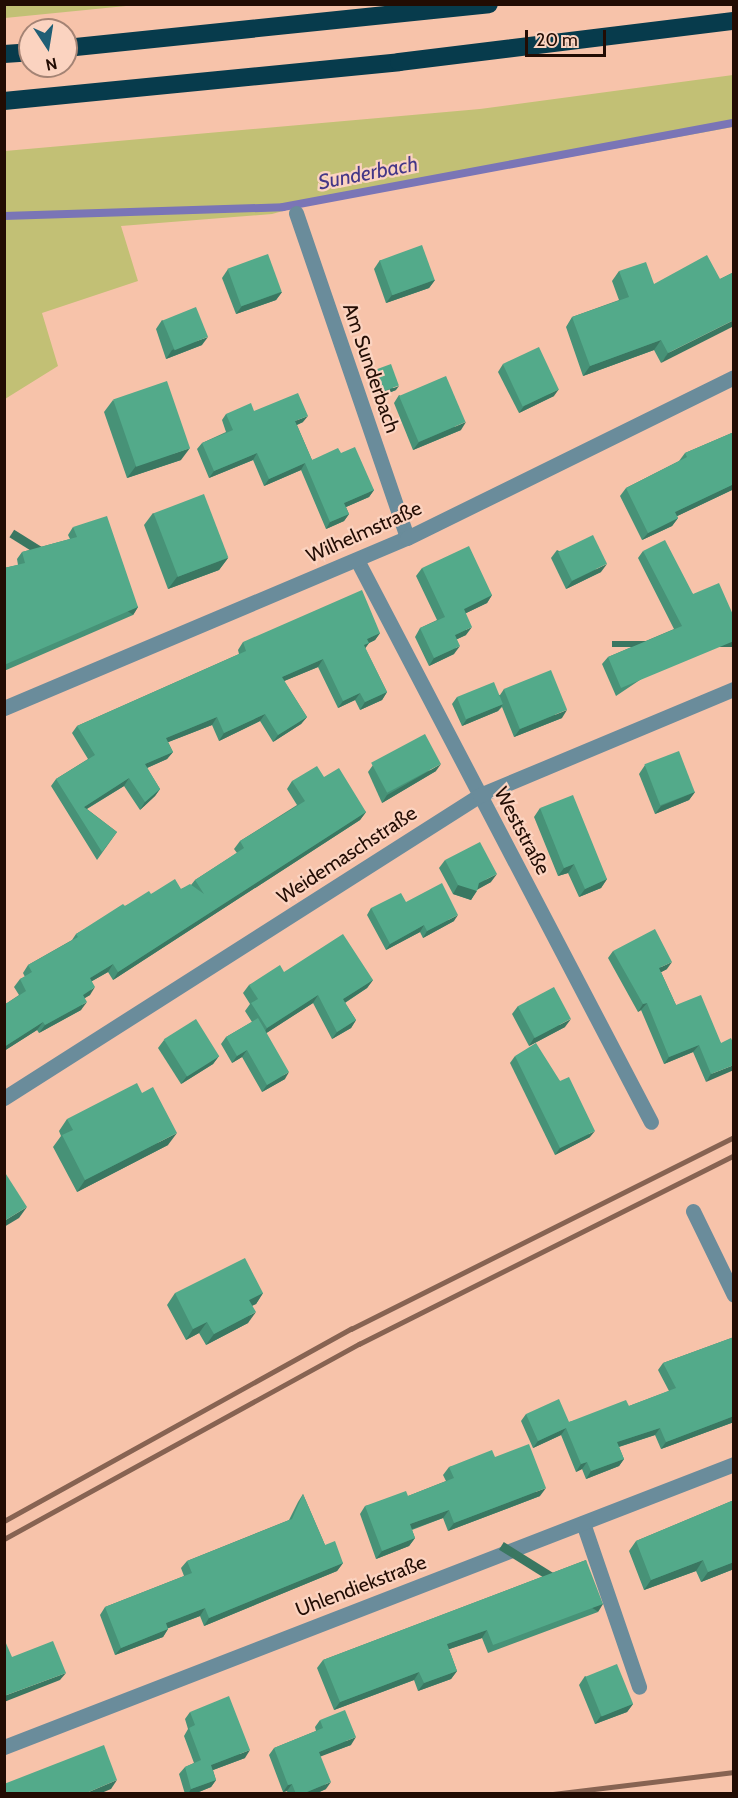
<!DOCTYPE html>
<html>
<head>
<meta charset="utf-8">
<style>
	body { margin:0 }
	#map { position:relative; width:738px; height:1798px; overflow:hidden; background:#f7c3aa; font-family:Cabin,sans-serif }
	div>[style] { position:absolute }
	.green>* { inset:0; background:#c2c075 }
	.stream>* { height:8px; margin:-4px; padding:0 4px; transform-origin:4px; border-radius:4px; background:#7a75b6 }
	.minor>* { height:15px; margin:-7.5px; padding:0 7.5px; transform-origin:7.5px; border-radius:7.5px; background:#6a8c9b }
	.highway>* { height:18px; margin:-9px; padding:0 9px; transform-origin:9px; border-radius:9px; background:#073b4c }
	.rail>* { height:4.5px; margin:-2.25px; padding:0 2.25px; transform-origin:2.25px; border-radius:2.25px; background:#876352 }
	.wall>* { inset:0; background:#479277 }
	.shaded-wall>* { inset:0; background:#3a7761; transform-origin:0 0 }
	.building>* { inset:0; background:#53aa8a; transform-origin:0 0 }
	span { translate:-50% -50%; white-space:nowrap; text-align:center; line-height:1.15; -webkit-text-stroke:4.5px #fbd3c0; paint-order:stroke }
	.street-label { font-size:20px; color:#220c03 }
	.water-label { font-size:21px; color:#443787; font-style:italic }
	.frame { position:absolute; inset:0; border:6px solid #220c03; pointer-events:none }
	.north { position:absolute; left:18px; top:18px; width:60px; height:60px; box-sizing:border-box; background:#fbd3c0; border:2px solid #a48374; border-radius:50%; rotate:168deg; font-size:16px; font-weight:700; line-height:24px; text-align:center; color:#220c03 }
	.north::after { content:''; display:block; margin:auto; width:21px; height:27px; background:#205e75; clip-path:polygon(50% 0,100% 100%,50% 72%,0 100%) }
	.scale { position:absolute; left:525px; top:30px; width:81px; height:27px; box-sizing:border-box; border:3px solid #220c03; border-top:0; padding-left:8px; font-size:18px; line-height:21px; white-space:nowrap; color:#220c03; -webkit-text-stroke:4px #fbd3c0; paint-order:stroke }
</style>
</head>
<body>
<div id="map">
	<div class="green">
		<div style="clip-path:polygon(5px 4px,136px 4px,136px 5px,5px 18px)"></div>
		<div style="clip-path:polygon(733px 75px,733px 127px,301px 206px,272px 214px,121px 226px,138px 281px,42px 313px,58px 366px,5px 399px,5px 151px,480px 109px)"></div>
	</div>
	<div class="stream">
		<div style="left:4px;top:216px;width:279px;rotate:-1.8deg"></div>
		<div style="left:283px;top:207px;width:459px;rotate:-10.6deg"></div>
	</div>
	<div class="minor">
		<div style="left:296px;top:213px;width:343px;rotate:71.1deg"></div>
		<div style="left:357px;top:560px;width:634px;rotate:62.38deg"></div>
		<div style="left:4px;top:708px;width:437px;rotate:-22.9deg"></div>
		<div style="left:407px;top:538px;width:364px;rotate:-26.2deg"></div>
		<div style="left:4px;top:1098px;width:564px;rotate:-32.48deg"></div>
		<div style="left:480px;top:795px;width:275px;rotate:-22.7deg"></div>
		<div style="left:693px;top:1211px;width:93px;rotate:64deg"></div>
		<div style="left:583px;top:1523px;width:173px;rotate:71.1deg"></div>
		<div style="left:4px;top:1747px;width:783px;rotate:-21.19deg"></div>
	</div>
	<div class="highway">
		<div style="left:66px;top:48px;width:425px;rotate:-5.9deg"></div>
		<div style="left:4px;top:54px;width:26px;rotate:-4deg"></div>
		<div style="left:4px;top:101px;width:397px;rotate:-5.6deg"></div>
		<div style="left:399px;top:62px;width:337px;rotate:-7deg"></div>
	</div>
	<div class="rail">
		<div style="left:4px;top:1521px;width:397px;rotate:-29deg"></div>
		<div style="left:351px;top:1329px;width:428px;rotate:-26.6deg"></div>
		<div style="left:4px;top:1539px;width:405px;rotate:-28.8deg"></div>
		<div style="left:359px;top:1344px;width:420px;rotate:-26.7deg"></div>
		<div style="left:553px;top:1794px;width:182px;rotate:-6.9deg"></div>
	</div>
	<div class="wall">
		<div style="clip-path:polygon(380px 260px,435px 280px,429px 288px,386px 303px,374px 269px)"></div>
		<div style="clip-path:polygon(228px 269px,282px 292px,276px 300px,236px 314px,222px 278px)"></div>
		<div style="clip-path:polygon(619px 271px,654px 284px,720px 279px,734px 272px,661px 363px,654px 350px,583px 376px,566px 327px,572px 317px,619px 300px,612px 281px)"></div>
		<div style="clip-path:polygon(162px 320px,202px 345px,166px 359px,156px 329px)"></div>
		<div style="clip-path:polygon(503px 364px,554px 396px,519px 413px,498px 372px)"></div>
		<div style="clip-path:polygon(371px 371px,396px 390px,376px 398px,368px 375px)"></div>
		<div style="clip-path:polygon(399px 395px,461px 430px,413px 450px,394px 403px)"></div>
		<div style="clip-path:polygon(113px 400px,181px 460px,127px 478px,104px 412px)"></div>
		<div style="clip-path:polygon(254px 411px,303px 422px,297px 425px,312px 460px,341px 453px,374px 490px,369px 497px,346px 507px,349px 514px,344px 521px,326px 529px,301px 470px,264px 486px,253px 460px,209px 478px,197px 449px,202px 443px,226px 432px,222px 420px,226px 414px)"></div>
		<div style="clip-path:polygon(734px 432px,734px 494px,732px 490px,677px 516px,678px 518px,672px 526px,642px 540px,620px 496px,626px 488px,679px 461px,685px 453px)"></div>
		<div style="clip-path:polygon(153px 513px,228px 558px,219px 570px,168px 589px,144px 525px)"></div>
		<div style="clip-path:polygon(73px 527px,138px 607px,133px 615px,4px 671px,4px 568px,18px 565px,17px 559px,22px 552px,70px 539px,68px 535px)"></div>
		<div style="clip-path:polygon(557px 550px,601px 572px,566px 589px,551px 558px)"></div>
		<div style="clip-path:polygon(643px 551px,693px 594px,734px 617px,616px 696px,602px 664px,608px 657px,674px 629px,638px 558px)"></div>
		<div style="clip-path:polygon(422px 568px,492px 595px,487px 603px,466px 613px,466px 635px,457px 639px,454px 654px,429px 666px,415px 637px,420px 628px,437px 620px,416px 576px)"></div>
		<div style="clip-path:polygon(380px 633px,375px 640px,369px 643px,365px 648px,387px 692px,382px 700px,360px 710px,355px 700px,338px 708px,318px 667px,284px 681px,307px 717px,301px 724px,273px 742px,260px 721px,219px 741px,212px 725px,168px 742px,173px 752px,167px 759px,147px 768px,160px 789px,155px 796px,140px 810px,124px 786px,87px 809px,117px 832px,97px 860px,51px 786px,56px 779px,88px 759px,72px 733px,77px 726px,239px 654px,238px 650px,243px 642px)"></div>
		<div style="clip-path:polygon(504px 689px,562px 718px,514px 737px,502px 707px,498px 711px,462px 726px,452px 704px,457px 697px,500px 695px)"></div>
		<div style="clip-path:polygon(373px 765px,436px 771px,382px 803px,368px 772px)"></div>
		<div style="clip-path:polygon(645px 765px,695px 792px,689px 800px,655px 814px,639px 774px)"></div>
		<div style="clip-path:polygon(324px 777px,366px 812px,360px 820px,113px 980px,108px 972px,92px 981px,90px 995px,84px 998px,81px 1010px,39px 1033px,37px 1030px,4px 1051px,4px 1005px,19px 995px,14px 987px,20px 979px,25px 977px,23px 973px,28px 965px,72px 940px,76px 934px,125px 906px,151px 894px,181px 889px,191px 885px,195px 880px,237px 853px,234px 849px,240px 841px,297px 805px,287px 789px,292px 781px)"></div>
		<div style="clip-path:polygon(540px 808px,607px 879px,601px 888px,579px 897px,568px 873px,558px 876px,534px 817px)"></div>
		<div style="clip-path:polygon(445px 860px,491px 882px,477px 889px,471px 900px,453px 894px,439px 868px)"></div>
		<div style="clip-path:polygon(371px 908px,454px 921px,423px 938px,420px 932px,386px 950px,367px 915px)"></div>
		<div style="clip-path:polygon(613px 951px,667px 969px,661px 972px,676px 1005px,721px 1043px,734px 1045px,706px 1082px,693px 1052px,664px 1064px,641px 1010px,638px 1012px,608px 958px)"></div>
		<div style="clip-path:polygon(284px 972px,373px 980px,367px 988px,345px 1003px,356px 1020px,351px 1028px,332px 1039px,313px 1003px,266px 1033px,285px 1079px,262px 1092px,242px 1057px,232px 1063px,221px 1044px,226px 1037px,252px 1022px,245px 1011px,250px 1004px,243px 993px,249px 985px)"></div>
		<div style="clip-path:polygon(518px 1006px,565px 1027px,529px 1046px,512px 1014px)"></div>
		<div style="clip-path:polygon(164px 1040px,219px 1056px,213px 1064px,181px 1084px,158px 1048px)"></div>
		<div style="clip-path:polygon(515px 1056px,560px 1081px,590px 1137px,555px 1155px,510px 1063px)"></div>
		<div style="clip-path:polygon(67px 1119px,168px 1145px,77px 1192px,53px 1147px,61px 1136px,59px 1131px)"></div>
		<div style="clip-path:polygon(175px 1293px,263px 1293px,256px 1304px,252px 1305px,248px 1323px,206px 1345px,199px 1333px,186px 1340px,167px 1305px)"></div>
		<div style="clip-path:polygon(734px 1337px,734px 1422px,661px 1449px,655px 1435px,619px 1447px,624px 1459px,619px 1466px,586px 1479px,582px 1469px,576px 1472px,561px 1435px,533px 1448px,521px 1421px,526px 1414px,569px 1422px,629px 1406px,669px 1391px,658px 1370px,663px 1363px)"></div>
		<div style="clip-path:polygon(495px 1457px,540px 1496px,448px 1531px,443px 1518px,412px 1530px,415px 1538px,409px 1546px,376px 1559px,360px 1514px,365px 1506px,408px 1496px,446px 1481px,443px 1475px,449px 1467px)"></div>
		<div style="clip-path:polygon(303px 1494px,325px 1545px,343px 1563px,337px 1571px,204px 1626px,200px 1616px,168px 1628px,168px 1629px,163px 1637px,115px 1655px,100px 1615px,105px 1607px,184px 1576px,181px 1568px,187px 1561px,289px 1520px,298px 1502px)"></div>
		<div style="clip-path:polygon(734px 1500px,734px 1569px,701px 1582px,696px 1571px,644px 1590px,629px 1551px,636px 1541px)"></div>
		<div style="clip-path:polygon(586px 1560px,598px 1612px,488px 1653px,482px 1638px,449px 1649px,457px 1671px,451px 1679px,418px 1691px,414px 1680px,334px 1710px,317px 1668px,323px 1660px)"></div>
		<div style="clip-path:polygon(585px 1676px,633px 1704px,627px 1712px,595px 1724px,579px 1685px)"></div>
		<div style="clip-path:polygon(190px 1712px,245px 1758px,213px 1770px,216px 1780px,211px 1787px,194px 1794px,185px 1794px,179px 1774px,185px 1767px,194px 1763px,184px 1736px,188px 1729px,185px 1719px)"></div>
		<div style="clip-path:polygon(320px 1720px,351px 1745px,320px 1756px,326px 1789px,315px 1794px,288px 1794px,287px 1791px,283px 1792px,269px 1755px,274px 1748px,316px 1731px,315px 1727px)"></div>
	</div>
	<div class="shaded-wall">
		<div style="clip-path:polygon(435px 280px,429px 288px,386px 303px,392px 295px)"></div>
		<div style="clip-path:polygon(282px 292px,276px 300px,236px 314px,242px 306px)"></div>
		<div style="clip-path:polygon(734px 320px,734px 326px,661px 363px,668px 353px)"></div>
		<div style="clip-path:polygon(208px 337px,202px 345px,166px 359px,172px 350px)"></div>
		<div style="clip-path:polygon(661px 340px,654px 350px,583px 376px,590px 366px)"></div>
		<div style="clip-path:polygon(399px 386px,396px 390px,376px 398px,380px 393px)"></div>
		<div style="clip-path:polygon(559px 389px,554px 396px,519px 413px,524px 406px)"></div>
		<div style="clip-path:polygon(308px 416px,303px 422px,290px 428px,295px 421px)"></div>
		<div style="clip-path:polygon(466px 422px,461px 430px,413px 450px,419px 442px)"></div>
		<div style="clip-path:polygon(190px 448px,181px 460px,127px 478px,136px 466px)"></div>
		<div style="clip-path:polygon(257px 453px,253px 460px,209px 478px,214px 471px)"></div>
		<div style="clip-path:polygon(305px 463px,301px 470px,264px 486px,269px 479px)"></div>
		<div style="clip-path:polygon(734px 484px,734px 488px,732px 490px,669px 520px,675px 512px)"></div>
		<div style="clip-path:polygon(374px 490px,369px 497px,339px 510px,344px 503px)"></div>
		<div style="clip-path:polygon(349px 514px,344px 521px,326px 529px,330px 522px)"></div>
		<div style="clip-path:polygon(678px 518px,672px 526px,642px 540px,648px 533px)"></div>
		<div style="clip-path:polygon(228px 558px,219px 570px,168px 589px,177px 577px)"></div>
		<div style="clip-path:polygon(607px 564px,601px 572px,566px 589px,572px 581px)"></div>
		<div style="clip-path:polygon(492px 595px,487px 603px,458px 617px,464px 609px)"></div>
		<div style="left:138px;top:607px;width:9px;height:146px;rotate:122deg"></div>
		<div style="clip-path:polygon(472px 627px,466px 635px,449px 643px,455px 635px)"></div>
		<div style="clip-path:polygon(380px 633px,375px 640px,369px 643px,364px 650px,359px 652px,367px 639px)"></div>
		<div style="left:734px;top:641px;width:6px;height:122px;rotate:90deg"></div>
		<div style="clip-path:polygon(460px 646px,454px 654px,429px 666px,434px 658px)"></div>
		<div style="clip-path:polygon(323px 659px,318px 667px,277px 684px,282px 677px)"></div>
		<div style="clip-path:polygon(387px 692px,382px 700px,360px 710px,365px 702px)"></div>
		<div style="clip-path:polygon(360px 693px,355px 700px,338px 708px,343px 701px)"></div>
		<div style="clip-path:polygon(503px 704px,498px 711px,462px 726px,467px 719px)"></div>
		<div style="clip-path:polygon(567px 710px,562px 718px,514px 737px,520px 729px)"></div>
		<div style="clip-path:polygon(265px 714px,260px 721px,219px 741px,224px 733px)"></div>
		<div style="clip-path:polygon(217px 717px,212px 725px,161px 745px,166px 738px)"></div>
		<div style="clip-path:polygon(307px 717px,301px 724px,273px 742px,278px 735px)"></div>
		<div style="clip-path:polygon(173px 752px,167px 759px,140px 771px,145px 764px)"></div>
		<div style="clip-path:polygon(441px 764px,436px 771px,382px 803px,387px 795px)"></div>
		<div style="clip-path:polygon(129px 778px,124px 786px,78px 814px,84px 807px)"></div>
		<div style="clip-path:polygon(160px 789px,155px 796px,140px 810px,145px 802px)"></div>
		<div style="clip-path:polygon(695px 792px,689px 800px,655px 814px,661px 806px)"></div>
		<div style="clip-path:polygon(366px 812px,360px 820px,113px 980px,118px 972px)"></div>
		<div style="clip-path:polygon(574px 864px,568px 873px,558px 876px,564px 868px)"></div>
		<div style="clip-path:polygon(497px 874px,491px 882px,475px 891px,477px 891px,471px 900px,453px 894px,458px 885px,479px 883px)"></div>
		<div style="clip-path:polygon(607px 879px,601px 888px,579px 897px,585px 889px)"></div>
		<div style="clip-path:polygon(458px 915px,454px 921px,423px 938px,427px 931px)"></div>
		<div style="clip-path:polygon(424px 925px,420px 932px,386px 950px,390px 944px)"></div>
		<div style="clip-path:polygon(672px 962px,667px 969px,654px 976px,659px 968px)"></div>
		<div style="clip-path:polygon(113px 964px,108px 972px,85px 985px,90px 978px)"></div>
		<div style="clip-path:polygon(373px 980px,367px 988px,338px 1007px,343px 999px)"></div>
		<div style="clip-path:polygon(95px 987px,90px 995px,77px 1003px,83px 995px)"></div>
		<div style="clip-path:polygon(318px 995px,313px 1003px,262px 1036px,267px 1028px)"></div>
		<div style="clip-path:polygon(87px 1002px,81px 1010px,39px 1033px,45px 1025px)"></div>
		<div style="clip-path:polygon(647px 1003px,641px 1010px,638px 1012px,643px 1004px)"></div>
		<div style="clip-path:polygon(571px 1019px,565px 1027px,529px 1046px,534px 1038px)"></div>
		<div style="clip-path:polygon(356px 1020px,351px 1028px,332px 1039px,337px 1032px)"></div>
		<div style="clip-path:polygon(43px 1022px,37px 1030px,4px 1051px,4px 1047px)"></div>
		<div style="clip-path:polygon(699px 1045px,693px 1052px,664px 1064px,669px 1057px)"></div>
		<div style="clip-path:polygon(247px 1050px,242px 1057px,232px 1063px,237px 1056px)"></div>
		<div style="clip-path:polygon(219px 1056px,213px 1064px,181px 1084px,187px 1076px)"></div>
		<div style="clip-path:polygon(734px 1065px,734px 1070px,706px 1082px,711px 1074px)"></div>
		<div style="clip-path:polygon(289px 1072px,285px 1079px,262px 1092px,267px 1085px)"></div>
		<div style="clip-path:polygon(595px 1131px,590px 1137px,555px 1155px,560px 1148px)"></div>
		<div style="clip-path:polygon(177px 1133px,168px 1145px,77px 1192px,85px 1180px)"></div>
		<div style="clip-path:polygon(27px 1207px,19px 1218px,4px 1227px,4px 1221px)"></div>
		<div style="clip-path:polygon(263px 1293px,256px 1304px,242px 1311px,249px 1300px)"></div>
		<div style="clip-path:polygon(256px 1312px,248px 1323px,206px 1345px,214px 1334px)"></div>
		<div style="clip-path:polygon(207px 1322px,199px 1333px,186px 1340px,193px 1329px)"></div>
		<div style="clip-path:polygon(734px 1416px,734px 1422px,661px 1449px,666px 1442px)"></div>
		<div style="clip-path:polygon(566px 1428px,561px 1435px,533px 1448px,538px 1441px)"></div>
		<div style="clip-path:polygon(660px 1428px,655px 1435px,612px 1449px,617px 1442px)"></div>
		<div style="clip-path:polygon(624px 1459px,619px 1466px,586px 1479px,591px 1471px)"></div>
		<div style="clip-path:polygon(587px 1462px,582px 1469px,576px 1472px,581px 1464px)"></div>
		<div style="clip-path:polygon(546px 1488px,540px 1496px,448px 1531px,454px 1523px)"></div>
		<div style="clip-path:polygon(449px 1510px,443px 1518px,404px 1532px,410px 1524px)"></div>
		<div style="clip-path:polygon(415px 1538px,409px 1546px,376px 1559px,382px 1551px)"></div>
		<div style="clip-path:polygon(703px 1560px,696px 1571px,644px 1590px,651px 1580px)"></div>
		<div style="clip-path:polygon(734px 1562px,734px 1569px,701px 1582px,708px 1572px)"></div>
		<div style="clip-path:polygon(343px 1563px,337px 1571px,204px 1626px,209px 1618px)"></div>
		<div style="left:603px;top:1604px;width:9px;height:117px;rotate:122deg"></div>
		<div style="clip-path:polygon(205px 1608px,200px 1616px,161px 1631px,166px 1623px)"></div>
		<div style="clip-path:polygon(168px 1629px,163px 1637px,115px 1655px,121px 1648px)"></div>
		<div style="clip-path:polygon(487px 1630px,482px 1638px,441px 1652px,447px 1644px)"></div>
		<div style="clip-path:polygon(457px 1671px,451px 1679px,418px 1691px,424px 1683px)"></div>
		<div style="clip-path:polygon(419px 1672px,414px 1680px,334px 1710px,340px 1702px)"></div>
		<div style="clip-path:polygon(66px 1673px,60px 1680px,4px 1702px,4px 1696px)"></div>
		<div style="clip-path:polygon(633px 1704px,627px 1712px,595px 1724px,601px 1716px)"></div>
		<div style="clip-path:polygon(356px 1737px,351px 1745px,314px 1759px,319px 1752px)"></div>
		<div style="clip-path:polygon(250px 1750px,245px 1758px,205px 1773px,211px 1765px)"></div>
		<div style="clip-path:polygon(117px 1780px,111px 1789px,99px 1794px,84px 1794px)"></div>
		<div style="clip-path:polygon(216px 1780px,211px 1787px,194px 1794px,188px 1794px,191px 1789px)"></div>
		<div style="clip-path:polygon(331px 1782px,326px 1789px,315px 1794px,302px 1794px)"></div>
		<div style="clip-path:polygon(292px 1784px,287px 1791px,283px 1792px,288px 1785px)"></div>
	</div>
	<div class="building">
		<div style="left:422px;top:245px;width:37px;height:45px;rotate:70deg"></div>
		<div style="left:268px;top:254px;width:40px;height:43px;rotate:70deg"></div>
		<div style="clip-path:polygon(707px 255px,720px 279px,734px 272px,734px 320px,668px 353px,661px 340px,590px 366px,572px 317px,629px 297px,619px 271px,646px 262px,654px 284px)"></div>
		<div style="left:196px;top:307px;width:32px;height:36px;rotate:68deg"></div>
		<div style="left:539px;top:347px;width:47px;height:40px;rotate:65deg"></div>
		<div style="left:391px;top:364px;width:23px;height:21px;rotate:70deg"></div>
		<div style="left:446px;top:376px;width:50px;height:51px;rotate:67deg"></div>
		<div style="left:167px;top:381px;width:71px;height:57px;rotate:71deg"></div>
		<div style="clip-path:polygon(298px 393px,308px 416px,295px 421px,312px 460px,338px 448px,341px 453px,355px 447px,374px 490px,344px 503px,349px 514px,330px 522px,305px 463px,269px 479px,257px 453px,214px 471px,202px 443px,233px 430px,226px 414px,251px 403px,254px 411px)"></div>
		<div style="clip-path:polygon(734px 432px,734px 484px,675px 512px,678px 518px,648px 533px,626px 488px,687px 457px,685px 453px)"></div>
		<div style="left:204px;top:494px;width:68px;height:54px;rotate:69deg"></div>
		<div style="clip-path:polygon(107px 516px,138px 607px,4px 665px,4px 568px,25px 563px,22px 552px,77px 537px,73px 527px)"></div>
		<div style="left:593px;top:535px;width:32px;height:39px;rotate:64deg"></div>
		<div style="clip-path:polygon(665px 540px,693px 594px,719px 583px,734px 617px,734px 641px,621px 688px,608px 657px,682px 626px,643px 551px)"></div>
		<div style="clip-path:polygon(469px 546px,492px 595px,464px 609px,472px 627px,455px 635px,460px 646px,434px 658px,420px 628px,445px 617px,422px 568px)"></div>
		<div style="clip-path:polygon(362px 590px,380px 633px,367px 639px,369px 643px,364px 645px,387px 692px,365px 702px,360px 693px,343px 701px,323px 659px,282px 677px,307px 717px,278px 735px,265px 714px,224px 733px,217px 717px,166px 738px,173px 752px,145px 764px,160px 789px,145px 802px,129px 778px,84px 807px,117px 832px,102px 852px,56px 779px,95px 755px,77px 726px,246px 651px,243px 642px)"></div>
		<div style="left:551px;top:670px;width:43px;height:51px;rotate:68deg"></div>
		<div style="left:494px;top:682px;width:24px;height:40px;rotate:68deg"></div>
		<div style="left:425px;top:734px;width:34px;height:61px;rotate:62deg"></div>
		<div style="left:679px;top:751px;width:44px;height:37px;rotate:69deg"></div>
		<div style="clip-path:polygon(317px 766px,324px 777px,339px 768px,366px 812px,118px 972px,113px 964px,90px 978px,95px 987px,83px 995px,87px 1002px,45px 1025px,43px 1022px,4px 1047px,4px 1005px,26px 991px,20px 979px,32px 972px,28px 965px,78px 937px,76px 934px,123px 904px,125px 906px,149px 891px,151px 894px,175px 879px,181px 889px,190px 884px,204px 894px,195px 880px,244px 848px,240px 841px,305px 801px,292px 781px)"></div>
		<div style="clip-path:polygon(573px 795px,607px 879px,585px 889px,574px 864px,564px 868px,540px 808px)"></div>
		<div style="clip-path:polygon(480px 842px,497px 874px,479px 883px,477px 891px,458px 885px,445px 860px)"></div>
		<div style="clip-path:polygon(442px 883px,458px 915px,427px 931px,424px 925px,390px 944px,371px 908px,401px 893px,406px 902px)"></div>
		<div style="clip-path:polygon(655px 929px,672px 962px,659px 968px,676px 1005px,701px 995px,721px 1043px,731px 1038px,734px 1045px,734px 1065px,711px 1074px,699px 1045px,669px 1057px,647px 1003px,643px 1004px,613px 951px)"></div>
		<div style="clip-path:polygon(343px 934px,373px 980px,343px 999px,356px 1020px,337px 1032px,318px 995px,267px 1028px,251px 1003px,258px 999px,249px 985px,280px 965px,284px 972px)"></div>
		<div style="left:554px;top:987px;width:36px;height:41px;rotate:62deg"></div>
		<div style="clip-path:polygon(258px 1018px,289px 1072px,267px 1085px,247px 1050px,237px 1056px,226px 1037px)"></div>
		<div style="left:196px;top:1019px;width:44px;height:38px;rotate:58deg"></div>
		<div style="clip-path:polygon(536px 1043px,560px 1081px,569px 1077px,595px 1131px,560px 1148px,515px 1056px)"></div>
		<div style="clip-path:polygon(137px 1083px,142px 1093px,153px 1087px,177px 1133px,85px 1180px,62px 1135px,73px 1130px,67px 1119px)"></div>
		<div style="clip-path:polygon(4px 1171px,27px 1207px,4px 1221px)"></div>
		<div style="clip-path:polygon(245px 1258px,263px 1293px,249px 1300px,256px 1312px,214px 1334px,207px 1322px,193px 1329px,175px 1293px)"></div>
		<div style="clip-path:polygon(734px 1337px,734px 1416px,666px 1442px,660px 1428px,617px 1442px,624px 1459px,591px 1471px,587px 1462px,581px 1464px,566px 1428px,538px 1441px,526px 1414px,559px 1399px,569px 1422px,626px 1400px,629px 1406px,676px 1388px,663px 1363px)"></div>
		<div style="clip-path:polygon(529px 1444px,546px 1488px,454px 1523px,449px 1510px,410px 1524px,415px 1538px,382px 1551px,365px 1506px,406px 1491px,408px 1496px,454px 1478px,449px 1467px,492px 1450px,495px 1457px)"></div>
		<div style="clip-path:polygon(303px 1494px,325px 1545px,335px 1541px,343px 1563px,209px 1618px,205px 1608px,166px 1623px,168px 1629px,121px 1648px,105px 1607px,192px 1573px,187px 1561px,292px 1519px)"></div>
		<div style="clip-path:polygon(734px 1500px,734px 1562px,708px 1572px,703px 1560px,651px 1580px,636px 1541px)"></div>
		<div style="clip-path:polygon(586px 1560px,603px 1604px,493px 1645px,487px 1630px,447px 1644px,457px 1671px,424px 1683px,419px 1672px,340px 1702px,323px 1660px)"></div>
		<div style="clip-path:polygon(4px 1641px,5px 1641px,12px 1657px,53px 1641px,66px 1673px,4px 1696px)"></div>
		<div style="left:617px;top:1664px;width:43px;height:34px;rotate:68deg"></div>
		<div style="clip-path:polygon(229px 1696px,250px 1750px,211px 1765px,216px 1780px,191px 1789px,185px 1767px,201px 1760px,189px 1728px,195px 1725px,190px 1712px)"></div>
		<div style="clip-path:polygon(345px 1710px,356px 1737px,319px 1752px,331px 1782px,302px 1794px,296px 1794px,292px 1784px,288px 1785px,274px 1748px,323px 1728px,320px 1720px)"></div>
		<div style="clip-path:polygon(104px 1745px,117px 1780px,84px 1794px,4px 1794px,4px 1784px)"></div>
	</div>
	<div class="street-label">
		<span style="left:371px;top:368px;rotate:71deg">Am Sunderbach</span>
		<span style="left:364px;top:532px;rotate:-24deg">Wilhelmstraße</span>
		<span style="left:522px;top:831px;rotate:62deg">Weststraße</span>
		<span style="left:347px;top:855px;rotate:-33deg">Weidemaschstraße</span>
		<span style="left:361px;top:1586px;rotate:-21deg">Uhlendiekstraße</span>
	</div>
	<div class="water-label">
		<span style="left:368px;top:173px;rotate:-11deg">Sunderbach</span>
	</div>
	<div class="frame"></div>
	<div class="north">N</div>
	<div class="scale">20 m</div>
</div>
</body>
</html>
